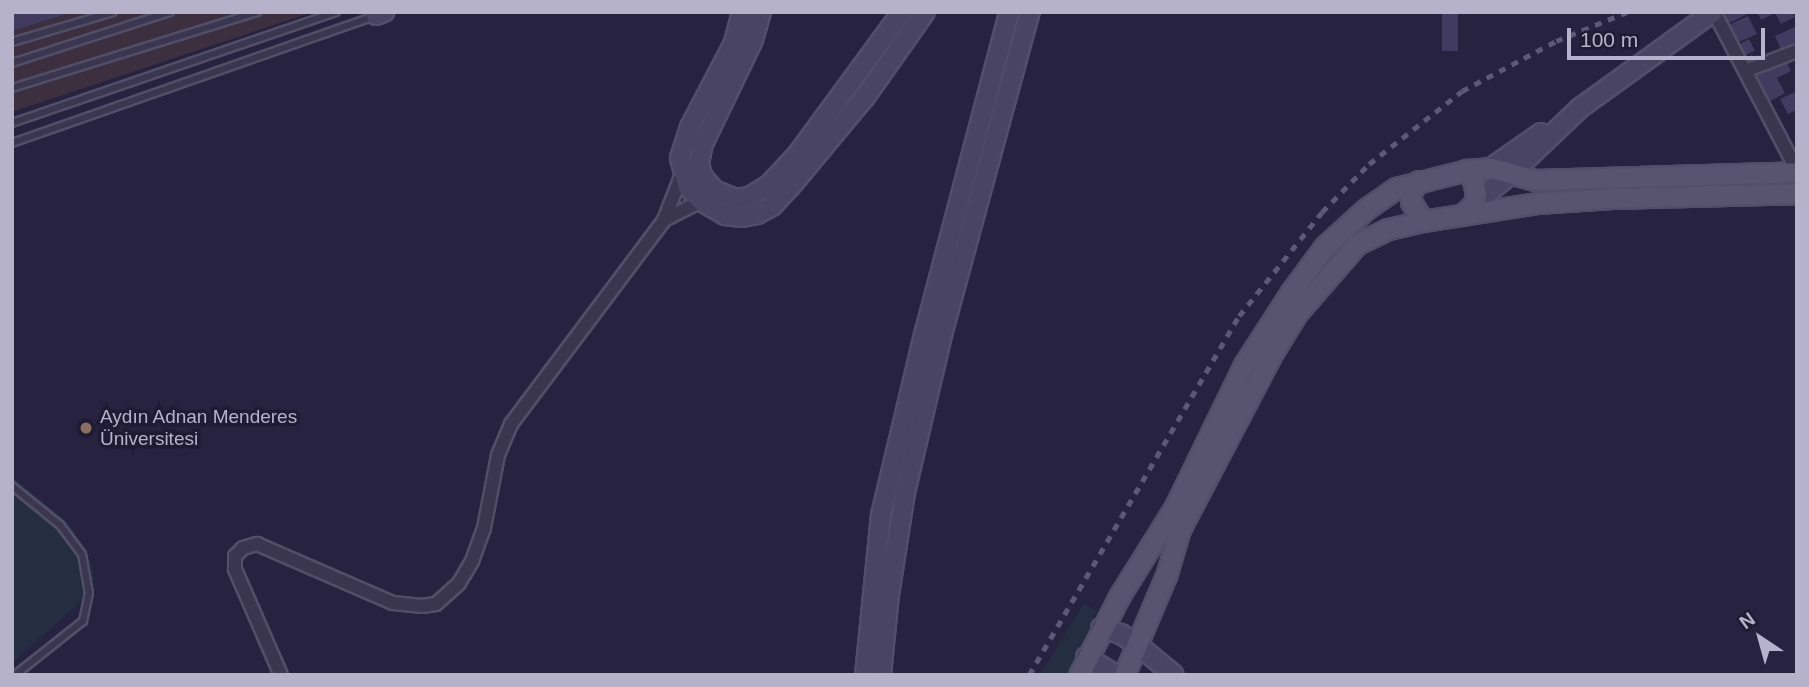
<!DOCTYPE html>
<html>
<head>
<meta charset="utf-8">
<style>
	body { margin:0 }
	#map { position:relative; width:1809px; height:687px; overflow:hidden; background:#262240; font-family:Arial,sans-serif }
	div>[style] { position:absolute }
	.medical>* { inset:0; background:#3b2f40 }
	.green>* { inset:0; background:#242d41 }
	.building>* { inset:0; background:#413b5f; transform-origin:0 0 }
	.roads { filter:drop-shadow(2px 0 #524e68) drop-shadow(-2px 0 #524e68) drop-shadow(0 2px #524e68) drop-shadow(0 -2px #524e68) }
	.lane>* { height:6px; margin:-3px; padding:0 3px; transform-origin:3px; border-radius:3px; background:#3a3650 }
	.street>* { height:12px; margin:-6px; padding:0 6px; transform-origin:6px; border-radius:6px; background:#3a3650 }
	.secondary>* { height:18px; margin:-9px; padding:0 9px; transform-origin:9px; border-radius:9px; background:#4a4463 }
	.primary>* { height:19px; margin:-9.5px; padding:0 9.5px; transform-origin:9.5px; border-radius:9.5px; background:#585470 }
	.rail>* { height:4.5px; margin-top:-2.25px; transform-origin:0; background:repeating-linear-gradient(90deg,#5d5877 0 7px,transparent 0 14px) }
	.dots>* { width:19px; height:19px; translate:-50% -50%; box-sizing:border-box; border:4px solid #1f1b35; border-radius:50% }
	span { translate:-50% -50%; white-space:nowrap; text-align:center; line-height:1.15; -webkit-text-stroke:7px #1f1b35; paint-order:stroke }
	.poi-label { font-size:19px; color:#b7b2cb }
	.left { translate:0 -50%; text-align:left }
	.frame { position:absolute; inset:0; border:14px solid #b7b2cb; pointer-events:none }
	.north { position:absolute; left:1725px; top:603px; width:70px; height:70px; -webkit-text-stroke:5px #1f1b35; paint-order:stroke; rotate:324deg; font-size:19px; font-weight:700; line-height:28px; text-align:center; color:#b7b2cb }
	.north::after { content:''; display:block; margin:auto; width:24px; height:32px; background:#b7b2cb; clip-path:polygon(50% 0,100% 100%,50% 72%,0 100%) }
	.scale { position:absolute; left:1567px; top:28px; width:198px; height:32px; box-sizing:border-box; border:4px solid #b7b2cb; border-top:0; padding-left:9px; font-size:21px; line-height:24px; white-space:nowrap; color:#b7b2cb; -webkit-text-stroke:5px #1f1b35; paint-order:stroke }
</style>
</head>
<body>
<div id="map">
	<div class="medical">
		<div style="clip-path:polygon(12px 12px,313px 12px,12px 112px)"></div>
	</div>
	<div class="green">
		<div style="clip-path:polygon(12px 476px,70px 524px,93px 566px,94px 590px,12px 663px)"></div>
		<div style="clip-path:polygon(1084px 603px,1097px 611px,1068px 675px,1040px 675px)"></div>
	</div>
	<div class="building">
		<div style="clip-path:polygon(12px 12px,69px 12px,69px 13px,12px 31px)"></div>
		<div style="left:1442px;top:12px;width:16px;height:39px"></div>
		<div style="clip-path:polygon(1724px 12px,1745px 12px,1746px 15px,1727px 24px,1721px 13px)"></div>
		<div style="clip-path:polygon(1757px 12px,1793px 12px,1795px 17px,1781px 24px,1775px 13px,1761px 20px)"></div>
		<div style="clip-path:polygon(1748px 16px,1757px 34px,1739px 42px,1737px 37px,1733px 39px,1726px 26px)"></div>
		<div style="clip-path:polygon(1797px 26px,1797px 48px,1783px 54px,1775px 36px)"></div>
		<div style="left:1749px;top:39px;width:13px;height:13px;rotate:63deg"></div>
		<div style="clip-path:polygon(1752px 55px,1753px 58px,1759px 55px,1762px 60px,1748px 66px,1745px 58px)"></div>
		<div style="clip-path:polygon(1786px 60px,1791px 71px,1777px 78px,1785px 93px,1768px 102px,1755px 76px)"></div>
		<div style="clip-path:polygon(1797px 91px,1797px 110px,1788px 114px,1780px 99px)"></div>
	</div>
	<div class="roads">
		<div class="lane">
			<div style="left:12px;top:42px;width:105px;rotate:-16.5deg"></div>
			<div style="left:12px;top:63px;width:166px;rotate:-17.9deg"></div>
			<div style="left:12px;top:88px;width:257px;rotate:-17.2deg"></div>
			<div style="left:12px;top:123px;width:342px;rotate:-18.9deg"></div>
			<div style="left:12px;top:143px;width:384px;rotate:-19.3deg"></div>
			<div style="left:12px;top:486px;width:62px;rotate:39.1deg"></div>
			<div style="left:60px;top:525px;width:36px;rotate:53deg"></div>
			<div style="left:82px;top:554px;width:40px;rotate:80deg"></div>
			<div style="left:89px;top:593px;width:29px;rotate:102deg"></div>
			<div style="left:83px;top:621px;width:87px;rotate:141.5deg"></div>
		</div>
		<div class="street">
			<div style="left:1714px;top:12px;width:178px;rotate:62.3deg"></div>
			<div style="left:1745px;top:71px;width:56px;rotate:-21deg"></div>
			<div style="left:664px;top:220px;width:42px;rotate:-27.2deg"></div>
			<div style="left:281px;top:675px;width:116px;rotate:-113.5deg"></div>
			<div style="left:235px;top:569px;width:13px;rotate:-90deg"></div>
			<div style="left:235px;top:556px;width:11px;rotate:-45deg"></div>
			<div style="left:243px;top:548px;width:15px;rotate:-16deg"></div>
			<div style="left:257px;top:544px;width:148px;rotate:23.5deg"></div>
			<div style="left:393px;top:603px;width:29px;rotate:6deg"></div>
			<div style="left:422px;top:606px;width:14px;rotate:-8deg"></div>
			<div style="left:436px;top:604px;width:31px;rotate:-42deg"></div>
			<div style="left:459px;top:583px;width:26px;rotate:-59deg"></div>
			<div style="left:472px;top:561px;width:35px;rotate:-70deg"></div>
			<div style="left:484px;top:528px;width:74px;rotate:-79.1deg"></div>
			<div style="left:498px;top:455px;width:34px;rotate:-67deg"></div>
			<div style="left:511px;top:424px;width:255px;rotate:-53.1deg"></div>
			<div style="left:664px;top:220px;width:49px;rotate:-68.6deg"></div>
		</div>
		<div class="secondary">
			<div style="left:742px;top:12px;width:34px;rotate:105deg"></div>
			<div style="left:733px;top:45px;width:93px;rotate:117.7deg"></div>
			<div style="left:690px;top:127px;width:33px;rotate:108deg"></div>
			<div style="left:680px;top:158px;width:30px;rotate:75deg"></div>
			<div style="left:688px;top:187px;width:19px;rotate:47deg"></div>
			<div style="left:701px;top:201px;width:28px;rotate:30deg"></div>
			<div style="left:725px;top:215px;width:17px;rotate:7deg"></div>
			<div style="left:742px;top:217px;width:15px;rotate:-11deg"></div>
			<div style="left:757px;top:214px;width:17px;rotate:-28deg"></div>
			<div style="left:772px;top:206px;width:26px;rotate:-47deg"></div>
			<div style="left:790px;top:187px;width:117px;rotate:-50.2deg"></div>
			<div style="left:865px;top:97px;width:104px;rotate:-54.8deg"></div>
			<div style="left:761px;top:12px;width:29px;rotate:106deg"></div>
			<div style="left:753px;top:40px;width:115px;rotate:115.7deg"></div>
			<div style="left:703px;top:144px;width:19px;rotate:102deg"></div>
			<div style="left:699px;top:163px;width:13px;rotate:77deg"></div>
			<div style="left:702px;top:176px;width:18px;rotate:49deg"></div>
			<div style="left:714px;top:190px;width:24px;rotate:22deg"></div>
			<div style="left:736px;top:199px;width:13px;rotate:-9deg"></div>
			<div style="left:749px;top:197px;width:23px;rotate:-31deg"></div>
			<div style="left:769px;top:185px;width:41px;rotate:-47deg"></div>
			<div style="left:797px;top:155px;width:177px;rotate:-53.7deg"></div>
			<div style="left:376px;top:15px;width:9px;rotate:-21deg"></div>
			<div style="left:1491px;top:168px;width:61px;rotate:-35deg"></div>
			<div style="left:1474px;top:204px;width:49px;rotate:-39.2deg"></div>
			<div style="left:1512px;top:173px;width:94px;rotate:-43.7deg"></div>
			<div style="left:1580px;top:108px;width:164px;rotate:-35.8deg"></div>
			<div style="left:1101px;top:628px;width:21px;rotate:17deg"></div>
			<div style="left:1121px;top:634px;width:22px;rotate:34deg"></div>
			<div style="left:1139px;top:646px;width:45px;rotate:39.6deg"></div>
			<div style="left:1086px;top:657px;width:35px;rotate:31deg"></div>
			<div style="left:865px;top:675px;width:161px;rotate:-84.3deg"></div>
			<div style="left:881px;top:515px;width:189px;rotate:-76.6deg"></div>
			<div style="left:925px;top:331px;width:330px;rotate:-75.2deg"></div>
			<div style="left:881px;top:675px;width:80px;rotate:-84.3deg"></div>
			<div style="left:889px;top:595px;width:103px;rotate:-81.1deg"></div>
			<div style="left:905px;top:493px;width:162px;rotate:-76.8deg"></div>
			<div style="left:942px;top:335px;width:335px;rotate:-74.8deg"></div>
		</div>
		<div class="primary">
			<div style="left:1418px;top:181px;width:13px;rotate:122deg"></div>
			<div style="left:1411px;top:192px;width:10px;rotate:90deg"></div>
			<div style="left:1411px;top:202px;width:22px;rotate:58deg"></div>
			<div style="left:1463px;top:214px;width:15px;rotate:-42deg"></div>
			<div style="left:1474px;top:204px;width:10px;rotate:-79deg"></div>
			<div style="left:1476px;top:194px;width:14px;rotate:-102deg"></div>
			<div style="left:1473px;top:180px;width:12px;rotate:-121deg"></div>
			<div style="left:1079px;top:675px;width:90px;rotate:-62.9deg"></div>
			<div style="left:1120px;top:595px;width:104px;rotate:-58deg"></div>
			<div style="left:1175px;top:507px;width:158px;rotate:-64.1deg"></div>
			<div style="left:1244px;top:365px;width:87px;rotate:-57.2deg"></div>
			<div style="left:1291px;top:292px;width:57px;rotate:-53.5deg"></div>
			<div style="left:1325px;top:246px;width:55px;rotate:-42.1deg"></div>
			<div style="left:1366px;top:209px;width:37px;rotate:-35deg"></div>
			<div style="left:1396px;top:188px;width:73px;rotate:-14.2deg"></div>
			<div style="left:1467px;top:170px;width:24px;rotate:-5deg"></div>
			<div style="left:1491px;top:168px;width:46px;rotate:15.3deg"></div>
			<div style="left:1535px;top:180px;width:262px;rotate:-1.7deg"></div>
			<div style="left:1124px;top:675px;width:111px;rotate:-67.1deg"></div>
			<div style="left:1167px;top:573px;width:46px;rotate:-73.5deg"></div>
			<div style="left:1180px;top:529px;width:200px;rotate:-62.3deg"></div>
			<div style="left:1273px;top:352px;width:46px;rotate:-58.4deg"></div>
			<div style="left:1297px;top:313px;width:91px;rotate:-49deg"></div>
			<div style="left:1357px;top:244px;width:34px;rotate:-26deg"></div>
			<div style="left:1388px;top:229px;width:36px;rotate:-13deg"></div>
			<div style="left:1423px;top:221px;width:115px;rotate:-9deg"></div>
			<div style="left:1537px;top:203px;width:75px;rotate:-3.8deg"></div>
			<div style="left:1612px;top:198px;width:185px;rotate:-1.5deg"></div>
		</div>
	</div>
	<div class="rail">
		<div style="left:1029px;top:675px;width:416px;rotate:-59.7deg"></div>
		<div style="left:1239px;top:316px;width:133px;rotate:-51.4deg"></div>
		<div style="left:1322px;top:212px;width:67px;rotate:-45.6deg"></div>
		<div style="left:1369px;top:164px;width:118px;rotate:-38.1deg"></div>
		<div style="left:1462px;top:91px;width:106px;rotate:-28deg"></div>
		<div style="left:1556px;top:41px;width:77px;rotate:-22.2deg"></div>
	</div>
	<div class="dots">
		<div style="left:86px;top:428px;background:#8d6e63"></div>
	</div>
	<div class="poi-label">
		<span class="left" style="left:100px;top:428px">Aydın Adnan Menderes<br>Üniversitesi</span>
	</div>
	<div class="frame"></div>
	<div class="north">N</div>
	<div class="scale">100 m</div>
</div>
</body>
</html>
